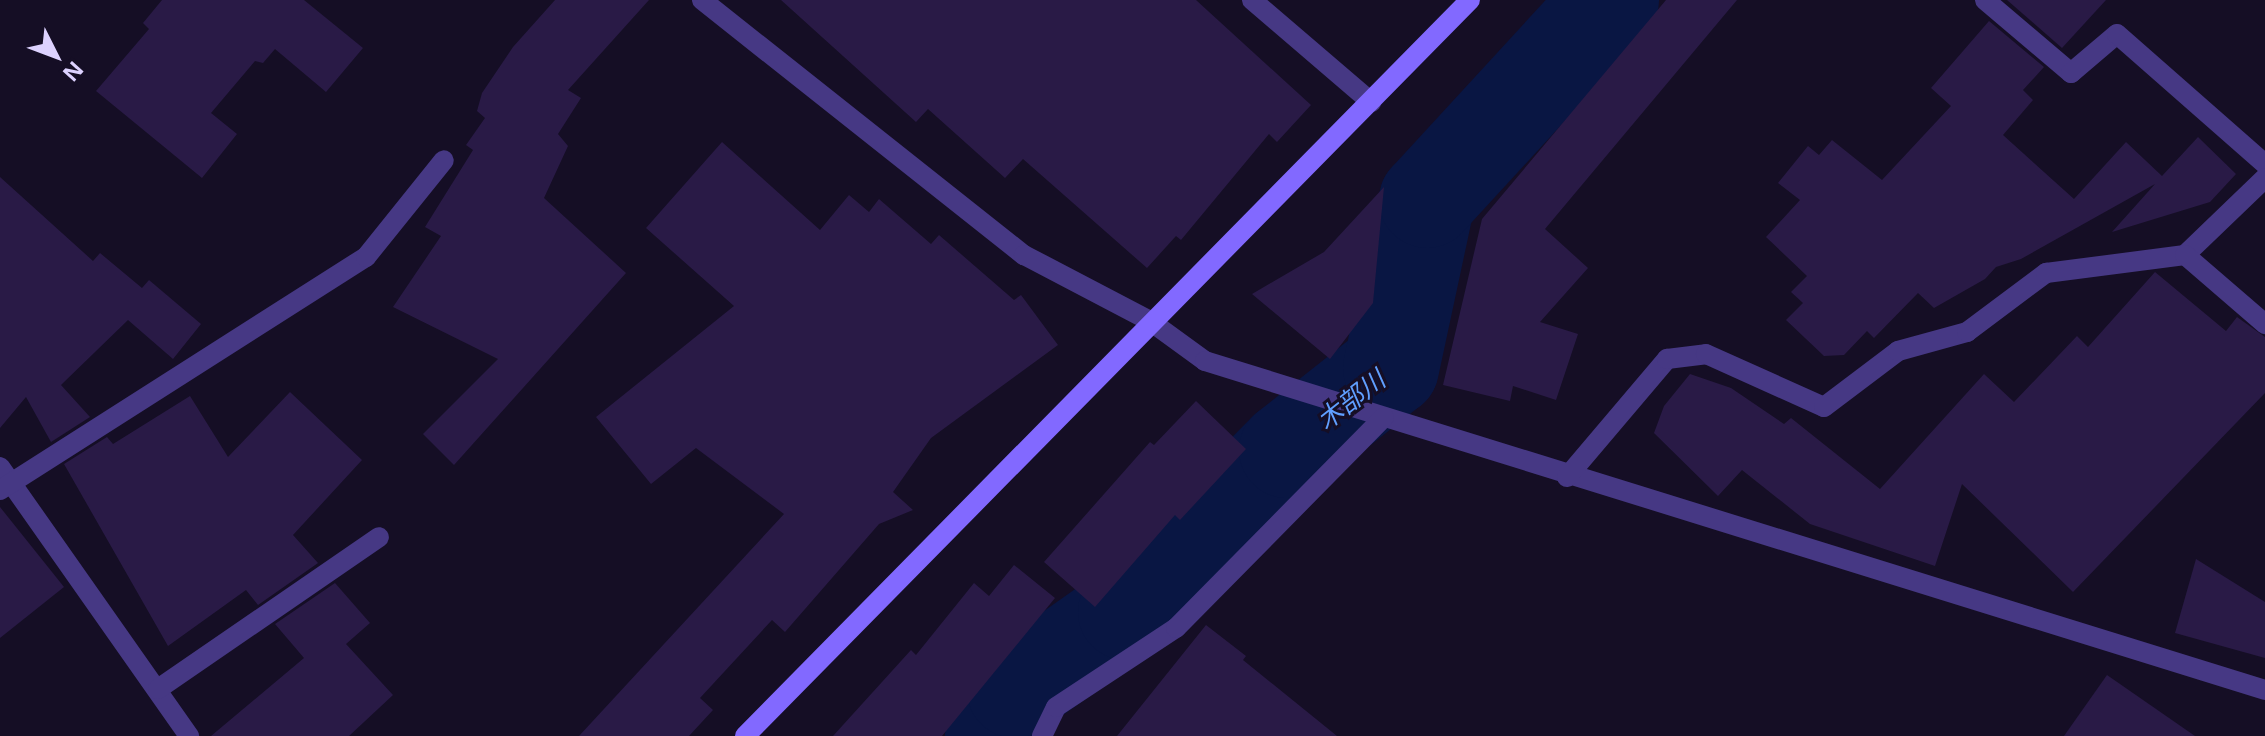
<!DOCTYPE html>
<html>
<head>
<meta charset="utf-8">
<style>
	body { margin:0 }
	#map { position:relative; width:2265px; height:736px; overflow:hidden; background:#150e25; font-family:"Open Sans","Noto Sans JP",sans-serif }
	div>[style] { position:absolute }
	.stream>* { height:16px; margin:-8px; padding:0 8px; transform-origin:8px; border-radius:8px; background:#091643 }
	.river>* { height:96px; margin:-48px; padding:0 48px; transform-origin:48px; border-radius:48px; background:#091643 }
	.building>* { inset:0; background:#291a46 }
	.street>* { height:20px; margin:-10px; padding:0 10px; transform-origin:10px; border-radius:10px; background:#463884 }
	.secondary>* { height:20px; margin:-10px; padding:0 10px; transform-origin:10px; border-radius:10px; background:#8269ff }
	span { translate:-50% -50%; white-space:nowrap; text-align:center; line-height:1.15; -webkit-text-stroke:6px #150e25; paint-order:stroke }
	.water-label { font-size:26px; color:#609fff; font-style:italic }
	.north { position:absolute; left:16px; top:16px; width:80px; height:80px; -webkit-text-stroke:6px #150e25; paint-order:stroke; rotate:132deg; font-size:22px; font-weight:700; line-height:32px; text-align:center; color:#ddd2ff }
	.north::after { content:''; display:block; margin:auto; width:28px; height:36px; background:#ddd2ff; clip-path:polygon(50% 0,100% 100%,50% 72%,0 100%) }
</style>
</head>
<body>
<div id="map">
	<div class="stream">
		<div style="left:999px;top:724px;width:24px;rotate:30deg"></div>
	</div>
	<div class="river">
		<div style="left:993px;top:736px;width:51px;rotate:-64.4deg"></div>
		<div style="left:1015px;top:690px;width:136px;rotate:-35.1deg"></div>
		<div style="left:1126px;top:612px;width:228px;rotate:-45.2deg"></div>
		<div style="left:1287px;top:450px;width:132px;rotate:-38.3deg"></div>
		<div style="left:1391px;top:368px;width:172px;rotate:-77.9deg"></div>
		<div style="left:1427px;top:200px;width:272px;rotate:-47.4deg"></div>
	</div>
	<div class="building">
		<div style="clip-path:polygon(162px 0,304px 0,363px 48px,326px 92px,275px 49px,263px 63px,255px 61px,211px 113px,237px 134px,202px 178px,96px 91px,149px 29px,143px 23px)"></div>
		<div style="clip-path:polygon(555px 0,649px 0,568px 90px,581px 98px,558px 134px,568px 146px,544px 198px,626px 273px,454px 465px,423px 434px,498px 359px,393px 307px,441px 236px,425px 227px,473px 150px,466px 145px,485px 118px,477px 111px,482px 93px,513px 47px)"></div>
		<div style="clip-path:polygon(781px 0,1196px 0,1311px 105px,1277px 142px,1269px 134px,1181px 240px,1176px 236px,1147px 268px,1023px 159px,1005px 178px,928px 109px,916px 122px)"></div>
		<div style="clip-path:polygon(1666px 0,1737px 0,1545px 229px,1588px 268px,1540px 322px,1578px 334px,1556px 400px,1513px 386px,1510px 401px,1443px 385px,1482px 219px)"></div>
		<div style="clip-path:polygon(2007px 0,2106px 0,2062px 48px)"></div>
		<div style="clip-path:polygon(1989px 21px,2044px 67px,2023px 90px,2033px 100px,2003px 135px,2074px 199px,2126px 142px,2162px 176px,2198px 137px,2236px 174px,2210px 202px,2112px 232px,2155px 184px,2021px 259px,1996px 267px,1985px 279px,1934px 308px,1918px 293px,1874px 338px,1867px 331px,1844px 355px,1824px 356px,1786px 320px,1803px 303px,1791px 292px,1807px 276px,1766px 237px,1800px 200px,1778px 183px,1808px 146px,1819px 155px,1832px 140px,1882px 180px,1951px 106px,1931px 88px)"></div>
		<div style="clip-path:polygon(722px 142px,820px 230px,849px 195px,869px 212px,879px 199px,931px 244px,939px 235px,1014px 300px,1021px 295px,1058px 345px,931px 438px,893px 492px,913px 510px,879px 524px,785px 632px,772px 620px,700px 698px,713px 710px,689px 736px,579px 736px,784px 514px,696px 448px,651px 484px,596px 417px,734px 306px,646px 228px)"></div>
		<div style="clip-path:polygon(0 177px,93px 261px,100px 253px,142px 288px,149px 280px,201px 324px,173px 359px,128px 320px,61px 385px,90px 417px,51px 442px,26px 397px,0 428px)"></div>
		<div style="clip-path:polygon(1384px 187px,1373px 303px,1330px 359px,1252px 294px,1324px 252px)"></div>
		<div style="clip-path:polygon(2155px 272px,2226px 331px,2237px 317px,2265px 337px,2265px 393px,2073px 592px,1962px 484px,1935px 566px,1810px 524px,1742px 470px,1718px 496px,1654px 433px,1664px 406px,1690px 374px,1731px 388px,1784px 424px,1791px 418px,1880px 489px,1984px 374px,2014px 402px,2077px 336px,2088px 347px)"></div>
		<div style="clip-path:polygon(290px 392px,362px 460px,293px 535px,318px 563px,258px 605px,246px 590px,168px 646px,64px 464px,107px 437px,113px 444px,190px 396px,228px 457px)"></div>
		<div style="clip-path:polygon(1196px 401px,1246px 449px,1180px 520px,1175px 515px,1095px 607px,1044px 562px,1150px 442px,1154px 445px)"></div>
		<div style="clip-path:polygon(0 507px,64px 587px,0 638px)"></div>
		<div style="clip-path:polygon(2196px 559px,2265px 602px,2265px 658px,2175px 633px)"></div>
		<div style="clip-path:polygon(1014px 565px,1055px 598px,942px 736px,833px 736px,911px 650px,916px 655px,974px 583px,989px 596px)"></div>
		<div style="clip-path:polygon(335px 583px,370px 623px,346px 644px,393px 695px,349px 736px,211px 736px,304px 658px,275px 624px)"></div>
		<div style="clip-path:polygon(1206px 625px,1246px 656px,1243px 660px,1337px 736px,1117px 736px)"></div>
		<div style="clip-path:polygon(2107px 675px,2195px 736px,2064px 736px)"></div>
	</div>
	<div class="street">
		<div style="left:702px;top:0;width:411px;rotate:38.4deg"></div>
		<div style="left:1024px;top:255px;width:142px;rotate:27.6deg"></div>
		<div style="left:1150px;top:321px;width:68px;rotate:36deg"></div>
		<div style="left:1205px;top:361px;width:1110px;rotate:17.24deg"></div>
		<div style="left:1252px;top:0;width:157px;rotate:40.6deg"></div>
		<div style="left:1985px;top:0;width:113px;rotate:40.3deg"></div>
		<div style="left:2071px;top:73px;width:60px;rotate:-40.3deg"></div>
		<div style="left:2117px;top:34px;width:197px;rotate:41.3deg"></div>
		<div style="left:2185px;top:255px;width:111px;rotate:-43.9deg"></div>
		<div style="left:0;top:467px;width:329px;rotate:54.9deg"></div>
		<div style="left:1567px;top:477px;width:155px;rotate:-49.7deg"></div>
		<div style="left:1667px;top:359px;width:39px;rotate:-7deg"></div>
		<div style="left:1706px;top:354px;width:129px;rotate:24.2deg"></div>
		<div style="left:1824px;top:407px;width:93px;rotate:-37.1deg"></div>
		<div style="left:1898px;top:351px;width:72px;rotate:-15.4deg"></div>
		<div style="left:1967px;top:332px;width:99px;rotate:-36.8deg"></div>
		<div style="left:2046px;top:273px;width:140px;rotate:-7.4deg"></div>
		<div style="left:2185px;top:255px;width:106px;rotate:40.8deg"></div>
		<div style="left:0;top:490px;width:434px;rotate:-32.5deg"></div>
		<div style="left:366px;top:257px;width:124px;rotate:-51.2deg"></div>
		<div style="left:158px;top:689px;width:268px;rotate:-34.5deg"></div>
		<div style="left:1042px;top:736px;width:32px;rotate:-64deg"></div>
		<div style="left:1056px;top:707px;width:144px;rotate:-33.4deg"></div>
		<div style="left:1176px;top:628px;width:296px;rotate:-45.4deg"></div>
	</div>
	<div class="secondary">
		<div style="left:745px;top:736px;width:1033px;rotate:-45.43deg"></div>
	</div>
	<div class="water-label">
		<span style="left:1351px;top:400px;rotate:-38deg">木部川</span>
	</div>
	<div class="north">N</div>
</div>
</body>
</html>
